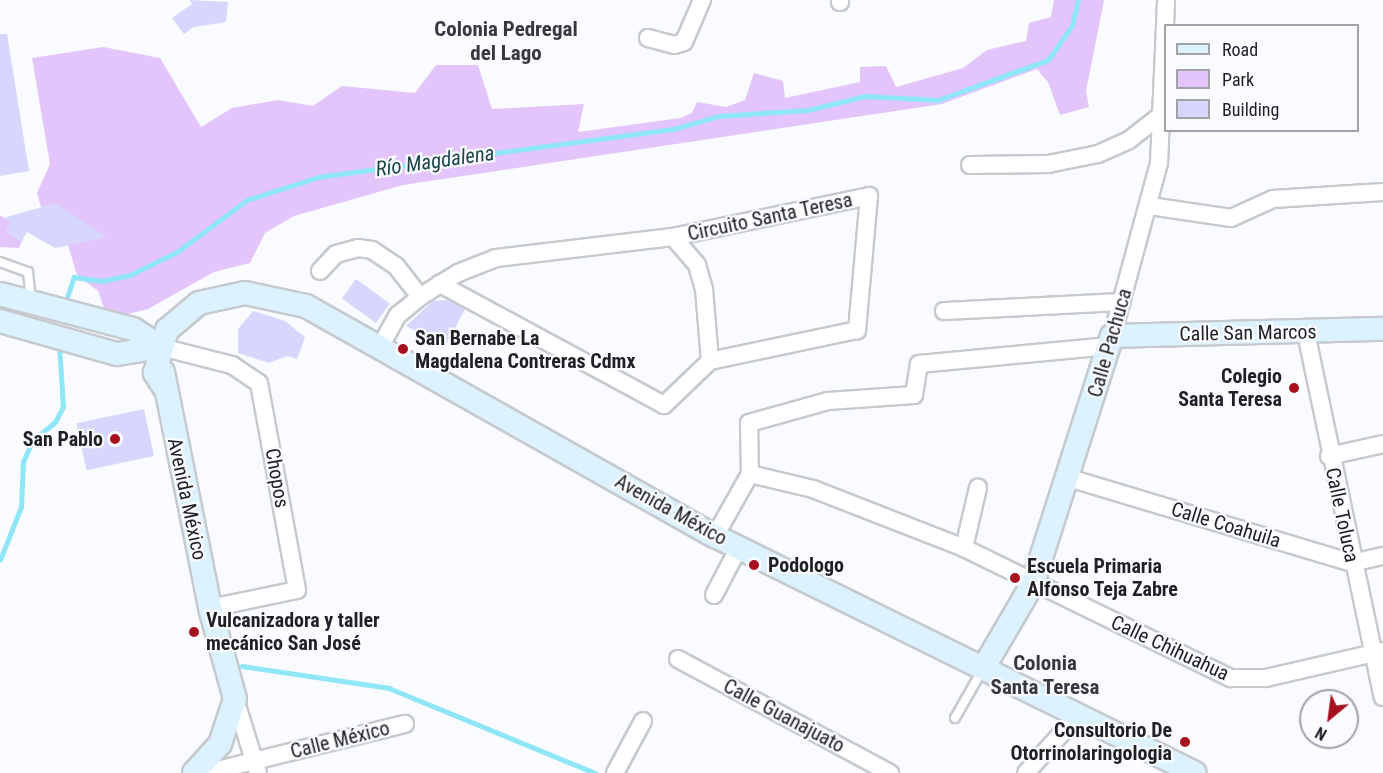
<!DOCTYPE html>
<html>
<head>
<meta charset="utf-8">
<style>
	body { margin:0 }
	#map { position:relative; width:1383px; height:773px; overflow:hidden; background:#f9fbff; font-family:"Roboto Condensed",sans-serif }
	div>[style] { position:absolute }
	.green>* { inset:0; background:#e3c4fb }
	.stream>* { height:4.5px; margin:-2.25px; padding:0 2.25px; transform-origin:2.25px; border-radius:2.25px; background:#8ee6f6 }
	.building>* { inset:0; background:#d7d7fd; transform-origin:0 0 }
	.roads { filter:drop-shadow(2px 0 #c6cacf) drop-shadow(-2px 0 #c6cacf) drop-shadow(0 2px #c6cacf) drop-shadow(0 -2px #c6cacf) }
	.lane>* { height:8px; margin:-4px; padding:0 4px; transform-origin:4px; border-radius:4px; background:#fff }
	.street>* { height:16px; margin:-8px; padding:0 8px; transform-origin:8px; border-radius:8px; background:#fff }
	.secondary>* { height:22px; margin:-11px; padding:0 11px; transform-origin:11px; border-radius:11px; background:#dcf2fe }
	.dots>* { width:16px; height:16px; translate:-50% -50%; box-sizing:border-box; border:3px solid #f9fbff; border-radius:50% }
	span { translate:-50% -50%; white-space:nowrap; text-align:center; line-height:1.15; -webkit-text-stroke:4.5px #f9fbff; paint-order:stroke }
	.street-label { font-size:20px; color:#1f2022 }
	.poi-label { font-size:20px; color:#1f2022; font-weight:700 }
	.left { translate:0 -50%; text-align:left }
	.right { translate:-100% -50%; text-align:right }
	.neighbourhood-label { font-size:21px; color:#36383d; font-weight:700 }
	.water-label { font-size:21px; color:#1d454d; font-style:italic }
	.legend { position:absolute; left:1164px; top:24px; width:195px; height:108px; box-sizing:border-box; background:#f9fbff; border:2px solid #a2a3a7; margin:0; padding:8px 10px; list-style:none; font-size:18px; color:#1f2022 }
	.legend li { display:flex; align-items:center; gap:12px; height:30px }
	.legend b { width:30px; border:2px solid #a2a3a7 }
	.north { position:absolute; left:1299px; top:689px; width:60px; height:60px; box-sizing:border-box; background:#f9fbff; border:2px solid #a2a3a7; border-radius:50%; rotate:209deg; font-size:16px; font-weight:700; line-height:24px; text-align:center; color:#1f2022 }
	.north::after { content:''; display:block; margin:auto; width:21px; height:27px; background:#a70f1f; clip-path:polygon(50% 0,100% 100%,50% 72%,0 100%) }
</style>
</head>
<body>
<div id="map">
	<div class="green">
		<div style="clip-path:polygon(1054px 0,1104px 0,1086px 91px,1089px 107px,1060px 115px,1048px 82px,1037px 69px,942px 104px,403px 185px,294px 216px,265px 233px,250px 263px,214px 272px,148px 309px,108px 319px,98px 291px,77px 275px,68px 245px,106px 237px,41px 207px,37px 193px,50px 164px,32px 58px,103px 47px,160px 58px,201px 127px,232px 108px,278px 100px,313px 106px,342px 86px,415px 93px,436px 65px,478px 65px,492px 109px,584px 104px,578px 132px,681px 118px,692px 113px,697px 102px,726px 107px,745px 100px,754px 73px,783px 81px,785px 98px,860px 82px,860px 67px,886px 66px,896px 87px,963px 68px,987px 50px,1026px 41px,1029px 23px,1051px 17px)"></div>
		<div style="clip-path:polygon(0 215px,11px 223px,6px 232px,22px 241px,19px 248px,0 247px)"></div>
	</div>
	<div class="stream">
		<div style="left:65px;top:304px;width:28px;rotate:-72deg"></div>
		<div style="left:74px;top:277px;width:28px;rotate:8deg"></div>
		<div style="left:102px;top:281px;width:29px;rotate:-12deg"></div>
		<div style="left:130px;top:275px;width:52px;rotate:-26.1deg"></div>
		<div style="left:177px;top:252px;width:87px;rotate:-36.6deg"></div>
		<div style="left:247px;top:200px;width:75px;rotate:-17.9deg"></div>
		<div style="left:318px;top:177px;width:358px;rotate:-7.7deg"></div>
		<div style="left:673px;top:129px;width:48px;rotate:-15.8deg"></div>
		<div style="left:719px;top:116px;width:89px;rotate:-3.9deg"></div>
		<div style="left:808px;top:110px;width:60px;rotate:-13.6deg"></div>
		<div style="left:866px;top:96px;width:72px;rotate:3.2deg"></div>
		<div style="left:938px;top:100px;width:117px;rotate:-20deg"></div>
		<div style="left:1048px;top:60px;width:42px;rotate:-54.8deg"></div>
		<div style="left:1072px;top:26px;width:27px;rotate:-77deg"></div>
		<div style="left:0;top:560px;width:57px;rotate:-68.4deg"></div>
		<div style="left:21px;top:507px;width:45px;rotate:-87.5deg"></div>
		<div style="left:23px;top:462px;width:24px;rotate:-66deg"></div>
		<div style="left:33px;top:440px;width:28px;rotate:-39deg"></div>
		<div style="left:55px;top:422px;width:17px;rotate:-62deg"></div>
		<div style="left:63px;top:407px;width:62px;rotate:-93.7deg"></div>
		<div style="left:242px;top:666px;width:149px;rotate:8.5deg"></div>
		<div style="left:389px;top:688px;width:223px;rotate:22.4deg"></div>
	</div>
	<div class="building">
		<div style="clip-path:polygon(190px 0,228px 2px,226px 22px,194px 27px,184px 34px,172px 18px,192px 4px)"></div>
		<div style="clip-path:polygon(0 34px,7px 34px,29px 171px,0 176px)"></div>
		<div style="clip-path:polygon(56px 203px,107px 237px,55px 248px,27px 232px,22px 241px,6px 232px,11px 223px,3px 218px)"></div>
		<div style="left:356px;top:279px;width:42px;height:24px;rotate:36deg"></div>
		<div style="clip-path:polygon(447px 300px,465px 309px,445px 347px,406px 326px,433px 301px)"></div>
		<div style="clip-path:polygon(253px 311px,285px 321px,305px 337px,297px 359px,287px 356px,269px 363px,238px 353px,238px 329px)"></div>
		<div style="left:144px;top:409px;width:48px;height:69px;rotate:78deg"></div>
	</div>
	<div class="roads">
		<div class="lane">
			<div style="left:0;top:262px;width:30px;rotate:20deg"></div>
			<div style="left:28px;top:272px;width:28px;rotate:84deg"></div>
			<div style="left:955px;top:718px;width:56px;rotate:-60.3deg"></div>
		</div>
		<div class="street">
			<div style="left:840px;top:2px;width:2px;rotate:-90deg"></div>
			<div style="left:648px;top:38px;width:27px;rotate:15deg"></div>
			<div style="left:674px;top:45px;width:10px;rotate:-17deg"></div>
			<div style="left:684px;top:42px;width:46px;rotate:-66.8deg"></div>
			<div style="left:970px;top:165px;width:78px;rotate:-0.7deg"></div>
			<div style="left:1048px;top:164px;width:51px;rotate:-11.3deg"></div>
			<div style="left:1098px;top:154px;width:34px;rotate:-24deg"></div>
			<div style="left:1129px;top:140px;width:41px;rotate:-38deg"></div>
			<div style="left:1150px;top:206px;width:82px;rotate:8.4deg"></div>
			<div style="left:1231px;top:218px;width:46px;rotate:-24.3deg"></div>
			<div style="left:1273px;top:199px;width:110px;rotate:-3.6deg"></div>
			<div style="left:673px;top:237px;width:37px;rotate:49deg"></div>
			<div style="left:697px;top:265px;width:25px;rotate:74deg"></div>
			<div style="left:704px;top:289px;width:72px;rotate:85.2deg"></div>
			<div style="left:320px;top:271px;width:23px;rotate:-47deg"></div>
			<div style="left:336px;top:254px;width:23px;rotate:-15deg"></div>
			<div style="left:358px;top:248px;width:14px;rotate:8deg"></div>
			<div style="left:372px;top:250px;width:29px;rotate:34deg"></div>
			<div style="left:396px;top:266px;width:39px;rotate:52deg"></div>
			<div style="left:944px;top:311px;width:178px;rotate:-2.9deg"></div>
			<div style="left:1306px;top:333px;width:372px;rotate:78.1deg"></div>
			<div style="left:1112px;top:336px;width:179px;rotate:-74.8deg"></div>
			<div style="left:1159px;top:163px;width:163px;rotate:-87.5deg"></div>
			<div style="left:161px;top:347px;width:73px;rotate:14.2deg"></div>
			<div style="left:232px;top:365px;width:32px;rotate:34deg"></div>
			<div style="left:259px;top:383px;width:210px;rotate:79.6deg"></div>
			<div style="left:297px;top:590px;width:89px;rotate:168.3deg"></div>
			<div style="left:380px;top:347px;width:37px;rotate:-61deg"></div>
			<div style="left:398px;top:315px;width:28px;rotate:-39deg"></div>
			<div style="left:420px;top:297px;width:24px;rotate:-33deg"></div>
			<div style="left:440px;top:284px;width:21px;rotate:-31deg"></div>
			<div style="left:458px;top:273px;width:41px;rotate:-21.5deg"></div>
			<div style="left:496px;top:258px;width:178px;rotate:-6.8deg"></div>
			<div style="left:673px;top:237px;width:200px;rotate:-11.8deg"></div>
			<div style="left:869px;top:196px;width:135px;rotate:95.1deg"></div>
			<div style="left:857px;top:330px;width:150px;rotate:168.1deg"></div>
			<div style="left:710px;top:361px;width:64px;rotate:136.3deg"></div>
			<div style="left:664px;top:405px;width:255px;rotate:-151.6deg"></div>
			<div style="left:1329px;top:456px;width:55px;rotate:-12.5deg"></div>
			<div style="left:750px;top:474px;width:65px;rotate:13.4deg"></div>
			<div style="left:813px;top:489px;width:162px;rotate:21.3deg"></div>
			<div style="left:964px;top:548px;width:297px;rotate:26deg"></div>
			<div style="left:1231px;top:678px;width:35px"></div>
			<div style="left:1266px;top:678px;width:120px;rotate:-13deg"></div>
			<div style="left:750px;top:474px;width:51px;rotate:-91.1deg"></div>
			<div style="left:749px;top:423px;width:82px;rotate:-15.6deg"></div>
			<div style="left:828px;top:401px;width:86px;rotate:-4deg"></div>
			<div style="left:914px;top:395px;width:31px;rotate:-81deg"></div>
			<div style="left:919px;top:364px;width:191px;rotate:-5.4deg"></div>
			<div style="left:1069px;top:478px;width:295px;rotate:16.7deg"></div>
			<div style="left:1352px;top:563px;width:32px;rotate:-13deg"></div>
			<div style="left:715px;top:536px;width:71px;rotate:-60.6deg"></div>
			<div style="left:964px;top:548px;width:62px;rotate:-76.9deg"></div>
			<div style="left:714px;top:595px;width:54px;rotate:-62.5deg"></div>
			<div style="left:678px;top:659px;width:241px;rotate:28.3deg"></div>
			<div style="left:235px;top:699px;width:77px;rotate:72.7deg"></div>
			<div style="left:205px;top:773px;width:206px;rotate:-13.8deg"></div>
			<div style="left:615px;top:773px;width:59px;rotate:-61.7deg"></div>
			<div style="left:1026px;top:773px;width:78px;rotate:-48.1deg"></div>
		</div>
		<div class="secondary">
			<div style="left:0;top:294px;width:138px;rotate:14.7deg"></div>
			<div style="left:133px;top:329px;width:33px;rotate:33deg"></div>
			<div style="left:0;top:321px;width:122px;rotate:15.8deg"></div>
			<div style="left:117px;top:354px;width:45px;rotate:-9deg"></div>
			<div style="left:163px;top:372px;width:241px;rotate:78.7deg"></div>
			<div style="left:210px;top:608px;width:94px;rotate:74.6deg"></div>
			<div style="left:235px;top:699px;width:47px;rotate:108.4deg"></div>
			<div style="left:220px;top:744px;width:39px;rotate:132deg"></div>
			<div style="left:164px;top:387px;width:17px;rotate:-123deg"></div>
			<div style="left:155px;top:373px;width:45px;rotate:-74.4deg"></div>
			<div style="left:167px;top:330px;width:42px;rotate:-40.2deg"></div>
			<div style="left:199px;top:303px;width:47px;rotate:-12.3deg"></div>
			<div style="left:245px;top:293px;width:62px;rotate:12deg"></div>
			<div style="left:306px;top:306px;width:469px;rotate:29.4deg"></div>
			<div style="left:715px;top:536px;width:535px;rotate:26.28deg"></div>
			<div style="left:984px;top:667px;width:97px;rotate:-59.7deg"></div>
			<div style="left:1033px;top:583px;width:259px;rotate:-72.3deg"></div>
			<div style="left:1112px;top:336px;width:271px;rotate:-1.5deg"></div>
		</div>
	</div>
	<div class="dots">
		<div style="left:403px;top:349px;background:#a70f1f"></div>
		<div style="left:1294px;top:388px;background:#a70f1f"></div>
		<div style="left:115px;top:439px;background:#a70f1f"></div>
		<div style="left:754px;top:565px;background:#a70f1f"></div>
		<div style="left:1015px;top:578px;background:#a70f1f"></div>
		<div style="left:194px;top:632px;background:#a70f1f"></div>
		<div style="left:1185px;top:742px;background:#a70f1f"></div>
	</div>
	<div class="street-label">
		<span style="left:770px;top:217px;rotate:-12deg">Circuito Santa Teresa</span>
		<span style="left:1248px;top:333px;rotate:-1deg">Calle San Marcos</span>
		<span style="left:1110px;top:343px;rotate:-74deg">Calle Pachuca</span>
		<span style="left:277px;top:478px;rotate:80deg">Chopos</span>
		<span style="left:187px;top:499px;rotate:78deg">Avenida México</span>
		<span style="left:671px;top:510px;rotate:29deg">Avenida México</span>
		<span style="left:1342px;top:515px;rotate:78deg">Calle Toluca</span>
		<span style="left:1226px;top:525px;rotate:17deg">Calle Coahuila</span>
		<span style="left:1170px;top:648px;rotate:25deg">Calle Chihuahua</span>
		<span style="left:784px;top:716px;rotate:28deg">Calle Guanajuato</span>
		<span style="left:340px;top:740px;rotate:-14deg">Calle México</span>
	</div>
	<div class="poi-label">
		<span class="left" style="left:415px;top:350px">San Bernabe La<br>Magdalena Contreras Cdmx</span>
		<span class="right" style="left:1282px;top:388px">Colegio<br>Santa Teresa</span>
		<span class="right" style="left:103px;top:439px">San Pablo</span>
		<span class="left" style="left:768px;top:565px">Podologo</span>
		<span class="left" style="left:1027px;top:578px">Escuela Primaria<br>Alfonso Teja Zabre</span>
		<span class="left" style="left:206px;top:632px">Vulcanizadora y taller<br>mecánico San José</span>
		<span class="right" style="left:1172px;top:742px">Consultorio De<br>Otorrinolaringologia</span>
	</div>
	<div class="neighbourhood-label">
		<span style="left:506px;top:41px">Colonia Pedregal<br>del Lago</span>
		<span style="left:1045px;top:675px">Colonia<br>Santa Teresa</span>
	</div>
	<div class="water-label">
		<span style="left:435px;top:161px;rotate:-8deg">Río Magdalena</span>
	</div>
	<ul class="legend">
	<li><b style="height:8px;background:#dcf2fe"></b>Road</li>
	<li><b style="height:16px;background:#e3c4fb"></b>Park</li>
	<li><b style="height:16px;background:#d7d7fd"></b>Building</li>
	</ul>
	<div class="north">N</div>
</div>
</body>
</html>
